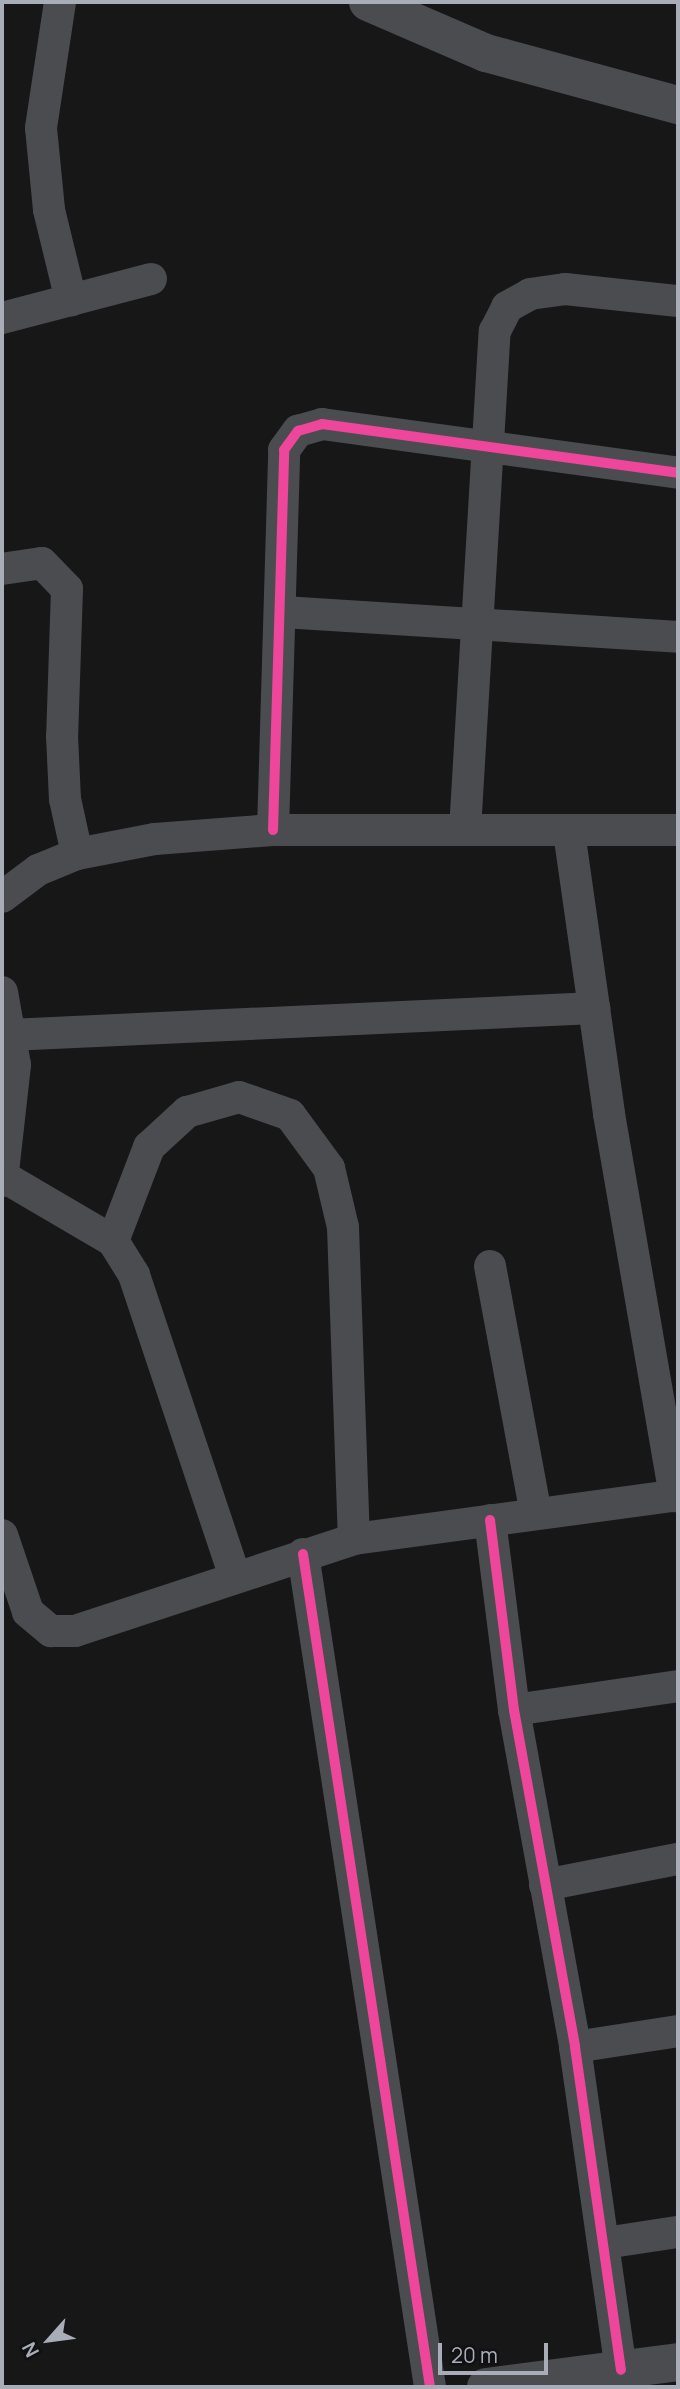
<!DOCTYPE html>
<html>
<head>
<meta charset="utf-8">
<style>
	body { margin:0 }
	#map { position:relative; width:680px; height:2389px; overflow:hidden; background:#171717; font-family:Manrope,sans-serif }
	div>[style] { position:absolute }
	.minor>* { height:32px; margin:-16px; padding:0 16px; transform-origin:16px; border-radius:16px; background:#4b4c50 }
	.tertiary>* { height:38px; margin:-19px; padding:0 19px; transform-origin:19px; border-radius:19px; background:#4b4c50 }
	.cycleway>* { height:10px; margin:-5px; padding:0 5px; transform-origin:5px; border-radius:5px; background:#ed469a }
	span { translate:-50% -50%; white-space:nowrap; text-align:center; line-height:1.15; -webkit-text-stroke:7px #111113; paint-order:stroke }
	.frame { position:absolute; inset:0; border:4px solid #a8adb8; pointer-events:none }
	.north { position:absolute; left:14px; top:2305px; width:70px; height:70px; -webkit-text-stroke:5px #111113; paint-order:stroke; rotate:242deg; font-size:19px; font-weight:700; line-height:28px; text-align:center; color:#a8adb8 }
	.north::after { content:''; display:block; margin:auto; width:24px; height:32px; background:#a8adb8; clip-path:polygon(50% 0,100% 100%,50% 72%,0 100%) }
	.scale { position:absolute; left:438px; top:2343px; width:110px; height:32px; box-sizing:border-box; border:4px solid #a8adb8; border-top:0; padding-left:9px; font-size:21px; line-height:24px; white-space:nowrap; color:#a8adb8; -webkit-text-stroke:5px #111113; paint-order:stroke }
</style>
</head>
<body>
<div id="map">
	<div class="minor">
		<div style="left:60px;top:2px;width:127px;rotate:98.6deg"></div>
		<div style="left:41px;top:128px;width:82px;rotate:84.4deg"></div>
		<div style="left:49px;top:210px;width:93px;rotate:76.3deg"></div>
		<div style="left:2px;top:318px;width:154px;rotate:-14.7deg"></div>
		<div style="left:2px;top:569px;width:40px;rotate:-8.5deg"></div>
		<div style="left:42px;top:563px;width:36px;rotate:46deg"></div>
		<div style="left:67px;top:589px;width:147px;rotate:91.9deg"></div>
		<div style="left:62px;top:736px;width:63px;rotate:87.3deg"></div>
		<div style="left:65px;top:799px;width:56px;rotate:77.7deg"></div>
		<div style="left:283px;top:612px;width:396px;rotate:3.6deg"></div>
		<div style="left:273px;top:830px;width:380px;rotate:-88.3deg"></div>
		<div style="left:284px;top:450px;width:24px;rotate:-54deg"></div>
		<div style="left:298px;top:431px;width:25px;rotate:-16deg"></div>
		<div style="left:322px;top:424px;width:359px;rotate:7.8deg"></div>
		<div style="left:465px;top:830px;width:500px;rotate:-86.6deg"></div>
		<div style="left:495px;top:331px;width:27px;rotate:-63deg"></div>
		<div style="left:507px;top:307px;width:26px;rotate:-29deg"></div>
		<div style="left:530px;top:294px;width:35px;rotate:-8deg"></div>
		<div style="left:565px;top:289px;width:114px;rotate:6.1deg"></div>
		<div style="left:569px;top:832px;width:285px;rotate:81.9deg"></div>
		<div style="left:609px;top:1114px;width:388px;rotate:80.2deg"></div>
		<div style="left:2px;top:897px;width:45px;rotate:-36.9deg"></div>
		<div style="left:38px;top:870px;width:42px;rotate:-22.3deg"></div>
		<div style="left:77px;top:854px;width:79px;rotate:-10.9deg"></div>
		<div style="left:155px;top:839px;width:118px;rotate:-4.4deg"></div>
		<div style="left:273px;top:830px;width:405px"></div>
		<div style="left:2px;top:992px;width:74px;rotate:79.9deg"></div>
		<div style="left:15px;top:1065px;width:117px;rotate:96.4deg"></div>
		<div style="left:9px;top:1035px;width:586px;rotate:-2.64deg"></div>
		<div style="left:4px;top:1177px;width:126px;rotate:30.4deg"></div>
		<div style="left:113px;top:1241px;width:40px;rotate:58deg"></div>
		<div style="left:134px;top:1275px;width:315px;rotate:71.5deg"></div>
		<div style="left:113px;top:1241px;width:101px;rotate:-69deg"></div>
		<div style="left:149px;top:1147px;width:52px;rotate:-42.6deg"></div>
		<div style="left:187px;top:1112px;width:54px;rotate:-16.1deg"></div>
		<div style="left:239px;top:1097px;width:54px;rotate:19.4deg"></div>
		<div style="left:290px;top:1115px;width:66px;rotate:53.7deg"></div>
		<div style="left:329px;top:1168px;width:61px;rotate:76.7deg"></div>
		<div style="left:343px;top:1227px;width:312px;rotate:88deg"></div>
		<div style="left:490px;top:1266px;width:252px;rotate:79.5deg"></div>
		<div style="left:490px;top:1520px;width:192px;rotate:82.8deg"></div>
		<div style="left:514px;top:1710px;width:342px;rotate:79.7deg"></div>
		<div style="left:575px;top:2047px;width:326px;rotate:81.9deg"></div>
		<div style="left:2px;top:1535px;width:81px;rotate:71.3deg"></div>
		<div style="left:28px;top:1612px;width:30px;rotate:40deg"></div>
		<div style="left:51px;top:1631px;width:24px"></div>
		<div style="left:75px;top:1631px;width:294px;rotate:-18.2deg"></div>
		<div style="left:354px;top:1539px;width:327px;rotate:-7.7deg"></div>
		<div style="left:303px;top:1554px;width:843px;rotate:81.33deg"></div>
		<div style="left:514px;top:1710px;width:166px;rotate:-8.3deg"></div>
		<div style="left:545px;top:1885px;width:136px;rotate:-11.1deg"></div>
		<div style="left:575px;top:2047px;width:104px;rotate:-8.8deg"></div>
		<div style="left:605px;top:2243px;width:74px;rotate:-8.6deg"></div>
	</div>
	<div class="tertiary">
		<div style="left:368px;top:2px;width:129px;rotate:23.4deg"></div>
		<div style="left:486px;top:53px;width:199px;rotate:15.2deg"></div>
		<div style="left:486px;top:2387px;width:194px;rotate:-7.4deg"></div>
	</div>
	<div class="cycleway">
		<div style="left:273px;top:830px;width:380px;rotate:-88.3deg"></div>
		<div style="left:284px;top:450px;width:24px;rotate:-54deg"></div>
		<div style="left:298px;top:431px;width:25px;rotate:-16deg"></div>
		<div style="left:322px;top:424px;width:359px;rotate:7.8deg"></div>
		<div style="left:490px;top:1520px;width:192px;rotate:82.8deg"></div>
		<div style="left:514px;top:1710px;width:342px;rotate:79.7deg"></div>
		<div style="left:575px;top:2047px;width:326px;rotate:81.9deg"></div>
		<div style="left:303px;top:1554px;width:843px;rotate:81.33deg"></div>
	</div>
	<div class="frame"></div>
	<div class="north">N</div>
	<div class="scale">20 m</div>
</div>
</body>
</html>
